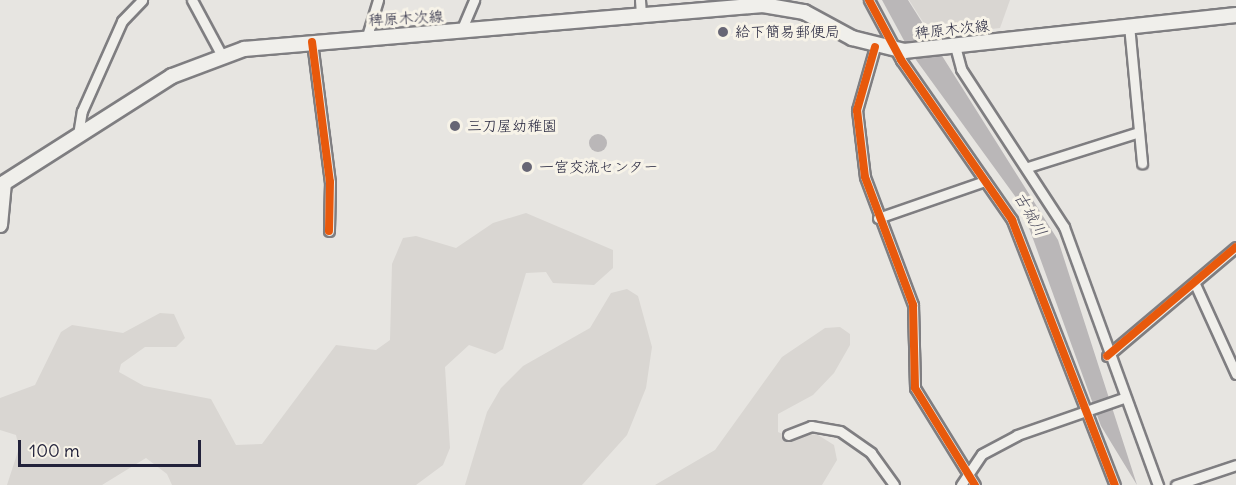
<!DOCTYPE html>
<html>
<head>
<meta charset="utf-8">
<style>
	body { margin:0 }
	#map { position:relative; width:1236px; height:485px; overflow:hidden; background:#e7e5e1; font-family:Delius,"Klee One",sans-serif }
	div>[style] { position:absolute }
	.green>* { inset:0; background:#d9d6d2 }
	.water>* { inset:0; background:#bab7b8 }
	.round { border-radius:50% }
	.roads { filter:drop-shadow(2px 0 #7f7e81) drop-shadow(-2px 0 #7f7e81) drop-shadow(0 2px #7f7e81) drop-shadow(0 -2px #7f7e81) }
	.minor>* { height:9px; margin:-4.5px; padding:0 4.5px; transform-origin:4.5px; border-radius:4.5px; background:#f0efeb }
	.secondary>* { height:14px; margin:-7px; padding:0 7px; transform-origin:7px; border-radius:7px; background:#f0efeb }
	.cycleway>* { height:8px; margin:-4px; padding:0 4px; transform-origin:4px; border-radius:4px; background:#e8590c }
	.dots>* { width:16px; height:16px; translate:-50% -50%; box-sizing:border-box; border:3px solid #f7f3e8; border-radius:50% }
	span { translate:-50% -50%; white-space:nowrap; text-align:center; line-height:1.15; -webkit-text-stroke:6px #f7f3e8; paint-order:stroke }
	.street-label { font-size:15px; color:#22223b }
	.poi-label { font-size:15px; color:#22223b }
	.left { translate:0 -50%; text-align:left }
	.water-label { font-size:16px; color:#504f60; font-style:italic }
	.scale { position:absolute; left:18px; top:440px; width:183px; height:27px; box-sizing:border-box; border:3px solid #22223b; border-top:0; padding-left:8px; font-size:18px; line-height:21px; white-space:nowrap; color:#22223b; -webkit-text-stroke:4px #f7f3e8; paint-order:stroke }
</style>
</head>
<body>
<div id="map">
	<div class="green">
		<div style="clip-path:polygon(909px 0,1010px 0,1000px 28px,932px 36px)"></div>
		<div style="clip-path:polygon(526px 213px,613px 250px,613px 268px,594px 285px,553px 283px,546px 272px,526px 273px,503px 349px,495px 354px,469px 345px,445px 367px,450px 448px,443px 465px,416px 485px,172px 485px,167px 474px,146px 458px,102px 485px,7px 485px,19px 448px,16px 435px,0 430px,0 398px,35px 385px,61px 332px,72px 325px,123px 333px,160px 313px,174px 314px,185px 338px,176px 347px,145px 347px,121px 364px,119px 372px,144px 386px,211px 399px,236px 445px,262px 444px,336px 345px,376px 350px,390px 340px,392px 264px,403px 238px,416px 236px,456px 248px,493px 223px)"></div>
		<div style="clip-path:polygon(627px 289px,638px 296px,652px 347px,646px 388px,627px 435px,582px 485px,465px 485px,487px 412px,501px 388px,523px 366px,590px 328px,611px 293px)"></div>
		<div style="clip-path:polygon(840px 327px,850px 334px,850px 345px,834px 373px,813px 395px,778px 414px,778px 432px,794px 439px,803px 433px,818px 435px,834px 445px,837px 460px,822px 485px,655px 485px,715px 450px,782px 357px,825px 328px)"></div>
	</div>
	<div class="water">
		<div style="clip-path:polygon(882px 0,908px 0,935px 43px,907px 46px)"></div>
		<div style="clip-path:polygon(939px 51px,1058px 240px,1137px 485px,1101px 426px,1020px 203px,911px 53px)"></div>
		<div class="round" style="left:589px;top:134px;width:18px;height:18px"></div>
	</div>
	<div class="roads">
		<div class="minor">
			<div style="left:192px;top:0;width:61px;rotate:61.8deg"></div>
			<div style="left:640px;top:0;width:16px;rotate:86deg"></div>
			<div style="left:869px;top:0;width:68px;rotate:61.9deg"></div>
			<div style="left:901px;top:60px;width:195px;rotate:55.2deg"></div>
			<div style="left:1012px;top:220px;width:284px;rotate:68.8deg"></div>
			<div style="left:1129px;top:25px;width:139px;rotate:84.6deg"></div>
			<div style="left:461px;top:31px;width:34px;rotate:-67deg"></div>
			<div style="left:367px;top:36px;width:38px;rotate:-73deg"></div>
			<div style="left:312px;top:42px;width:141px;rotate:82.7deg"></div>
			<div style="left:330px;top:182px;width:49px;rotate:91.2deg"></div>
			<div style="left:955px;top:46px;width:24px;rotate:75deg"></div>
			<div style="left:961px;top:69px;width:189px;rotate:56.9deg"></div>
			<div style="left:1064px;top:227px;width:275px;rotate:70deg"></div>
			<div style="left:875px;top:47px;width:66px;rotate:105.9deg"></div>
			<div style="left:857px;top:110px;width:67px;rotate:83.2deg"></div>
			<div style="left:865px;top:177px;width:137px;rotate:69.4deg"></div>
			<div style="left:913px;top:305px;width:83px;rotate:88.6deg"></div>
			<div style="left:915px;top:388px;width:114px;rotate:58.3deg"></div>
			<div style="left:78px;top:135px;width:24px;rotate:-81deg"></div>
			<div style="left:82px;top:111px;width:98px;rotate:-66deg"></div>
			<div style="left:122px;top:21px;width:29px;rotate:-46deg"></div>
			<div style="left:1028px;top:167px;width:116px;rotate:-17.5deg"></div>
			<div style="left:878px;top:218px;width:113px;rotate:-19.1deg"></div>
			<div style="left:1195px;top:284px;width:99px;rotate:65.5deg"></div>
			<div style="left:1107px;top:356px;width:169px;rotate:-40.2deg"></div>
			<div style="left:788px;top:435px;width:25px;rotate:-21deg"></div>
			<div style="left:811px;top:426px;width:29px;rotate:10deg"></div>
			<div style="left:840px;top:431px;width:38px;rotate:35deg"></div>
			<div style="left:871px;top:453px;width:39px;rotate:54deg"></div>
			<div style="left:961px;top:485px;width:37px;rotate:-56deg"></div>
			<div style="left:982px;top:454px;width:40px;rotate:-28deg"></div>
			<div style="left:1017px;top:435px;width:112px;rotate:-19.2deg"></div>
			<div style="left:1176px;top:485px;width:63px;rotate:-18.4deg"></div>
		</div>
		<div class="secondary">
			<div style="left:0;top:225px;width:42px;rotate:-84.6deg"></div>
			<div style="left:4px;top:183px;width:199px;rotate:-32.5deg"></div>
			<div style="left:172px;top:76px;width:77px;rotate:-20.6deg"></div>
			<div style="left:244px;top:49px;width:521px;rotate:-4.85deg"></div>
			<div style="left:763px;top:5px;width:42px;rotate:9.7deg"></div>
			<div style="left:804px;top:12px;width:55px;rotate:28.4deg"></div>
			<div style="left:852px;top:38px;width:54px;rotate:14deg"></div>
			<div style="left:904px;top:51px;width:334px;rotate:-6.2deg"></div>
		</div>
	</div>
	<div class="cycleway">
		<div style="left:869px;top:0;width:68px;rotate:61.9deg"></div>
		<div style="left:901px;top:60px;width:195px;rotate:55.2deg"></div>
		<div style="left:1012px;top:220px;width:284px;rotate:68.8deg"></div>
		<div style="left:312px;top:42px;width:141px;rotate:82.7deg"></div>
		<div style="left:330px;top:182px;width:49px;rotate:91.2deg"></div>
		<div style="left:875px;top:47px;width:66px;rotate:105.9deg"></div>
		<div style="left:857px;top:110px;width:67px;rotate:83.2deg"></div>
		<div style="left:865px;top:177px;width:137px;rotate:69.4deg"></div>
		<div style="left:913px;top:305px;width:83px;rotate:88.6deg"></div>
		<div style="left:915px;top:388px;width:114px;rotate:58.3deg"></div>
		<div style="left:1107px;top:356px;width:169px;rotate:-40.2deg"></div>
	</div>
	<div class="dots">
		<div style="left:723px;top:32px;background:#676675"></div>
		<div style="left:455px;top:126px;background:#676675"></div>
		<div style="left:527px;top:167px;background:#676675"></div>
	</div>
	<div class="street-label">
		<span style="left:406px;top:18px;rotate:-3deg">稗原木次線</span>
		<span style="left:952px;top:29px;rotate:-6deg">稗原木次線</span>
	</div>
	<div class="poi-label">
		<span class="left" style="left:735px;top:32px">給下簡易郵便局</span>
		<span class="left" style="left:467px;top:126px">三刀屋幼稚園</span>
		<span class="left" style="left:539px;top:167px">一宮交流センター</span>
	</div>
	<div class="water-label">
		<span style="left:1031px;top:214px;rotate:60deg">古城川</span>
	</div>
	<div class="scale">100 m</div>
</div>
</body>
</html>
